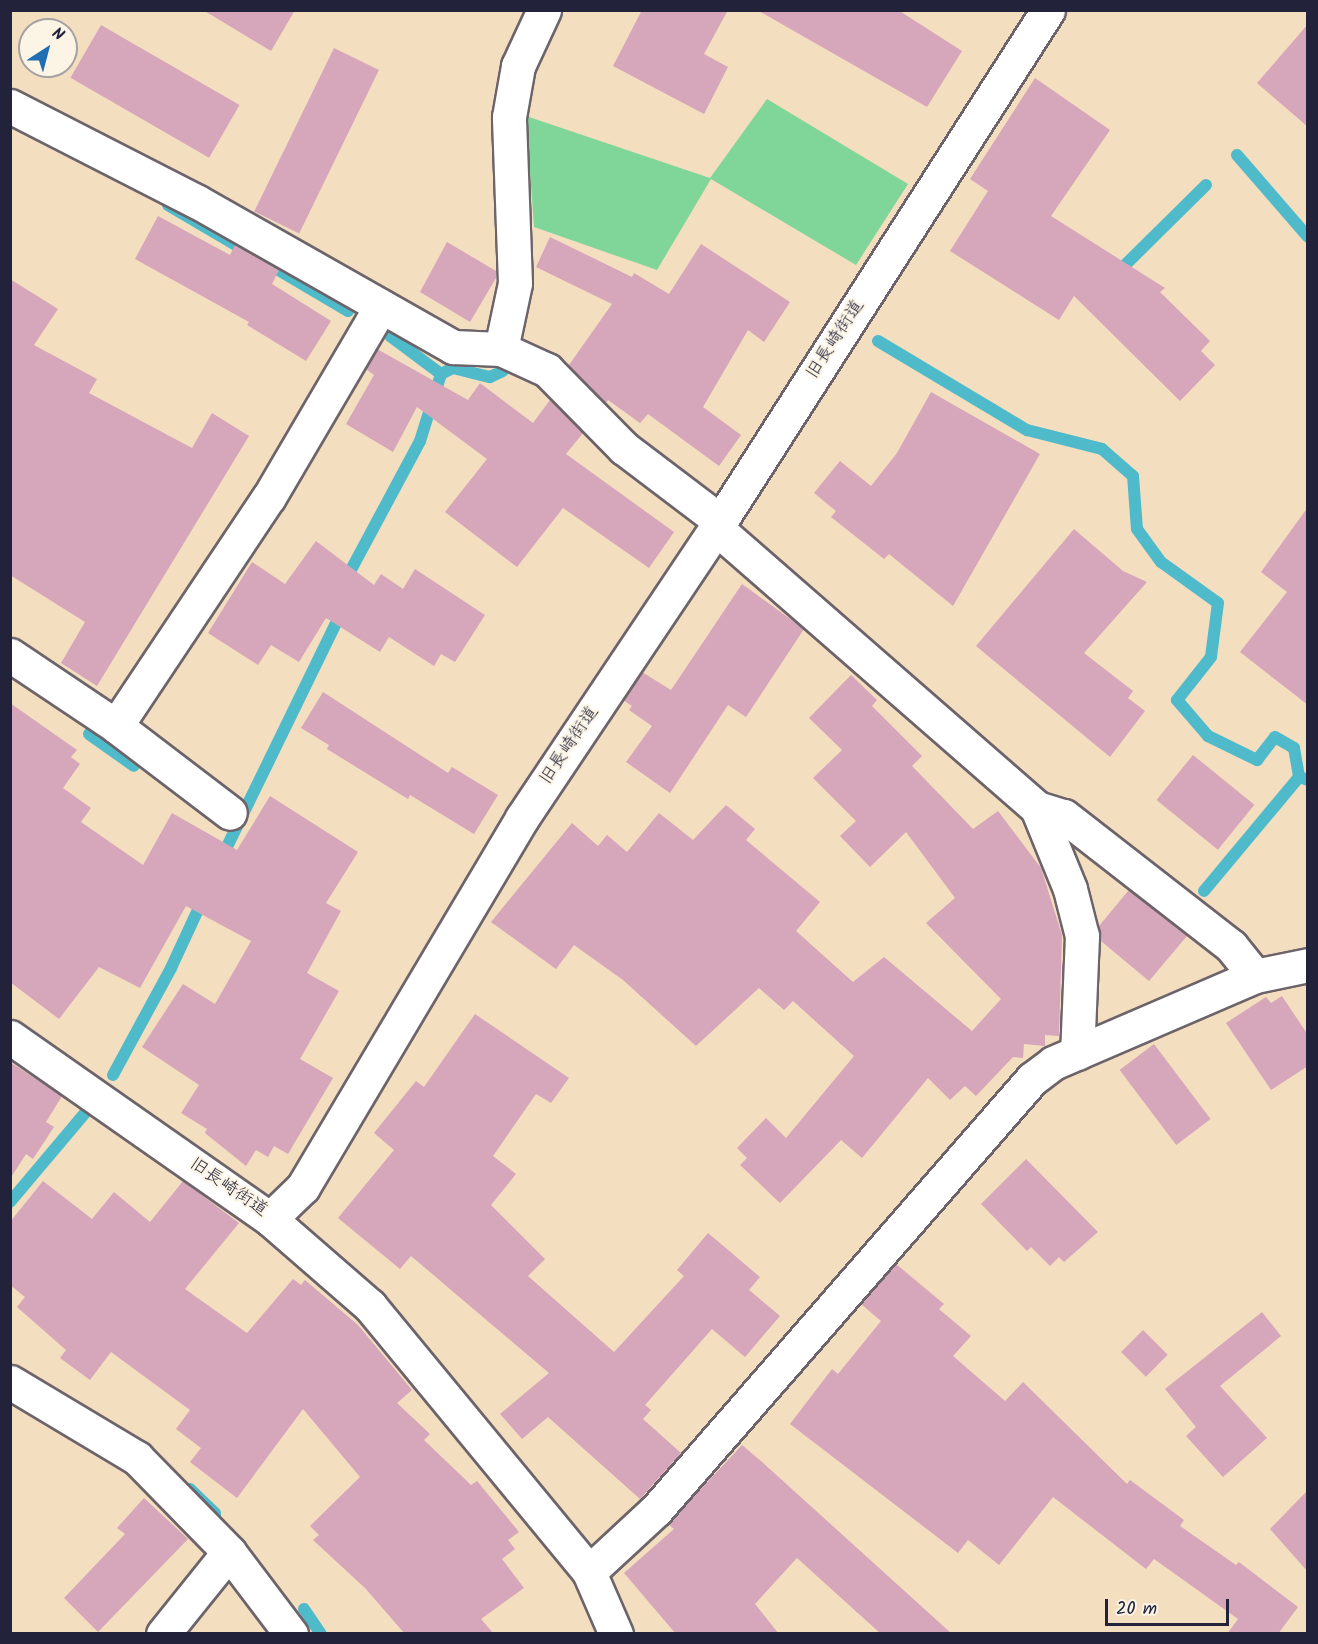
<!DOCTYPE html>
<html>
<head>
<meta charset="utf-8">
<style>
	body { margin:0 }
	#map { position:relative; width:1318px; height:1644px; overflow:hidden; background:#f4dec0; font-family:Kalam,"Klee One",sans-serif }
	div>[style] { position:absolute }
	.green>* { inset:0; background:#80d599 }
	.stream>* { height:12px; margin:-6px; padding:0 6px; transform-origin:6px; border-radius:6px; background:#4fbbca }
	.building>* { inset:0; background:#d6a6ba; transform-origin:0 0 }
	.roads { filter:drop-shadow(2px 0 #6c646a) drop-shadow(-2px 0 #6c646a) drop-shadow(0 2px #6c646a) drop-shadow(0 -2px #6c646a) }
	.minor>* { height:33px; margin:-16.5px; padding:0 16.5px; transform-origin:16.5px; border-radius:16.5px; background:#fff }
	span { translate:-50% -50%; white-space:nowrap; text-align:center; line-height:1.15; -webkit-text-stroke:4.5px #fcf5e5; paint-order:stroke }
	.street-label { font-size:18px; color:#22223b }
	.frame { position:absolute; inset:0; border:12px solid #22223b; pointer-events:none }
	.north { position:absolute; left:18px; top:18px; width:60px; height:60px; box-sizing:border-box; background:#fcf5e5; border:2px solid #a5a1a1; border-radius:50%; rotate:36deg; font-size:16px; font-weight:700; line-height:24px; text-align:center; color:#22223b }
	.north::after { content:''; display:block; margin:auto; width:21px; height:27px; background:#1f6fb2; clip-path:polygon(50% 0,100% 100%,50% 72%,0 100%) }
	.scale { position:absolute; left:1105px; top:1599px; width:124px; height:27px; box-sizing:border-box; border:3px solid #22223b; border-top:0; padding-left:8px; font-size:18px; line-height:21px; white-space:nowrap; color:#22223b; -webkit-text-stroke:4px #fcf5e5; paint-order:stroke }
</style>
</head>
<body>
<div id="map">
	<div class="green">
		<div style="clip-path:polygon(767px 99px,908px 184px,856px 265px,711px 179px,657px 270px,534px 227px,526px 116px,710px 178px)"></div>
	</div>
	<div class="stream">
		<div style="left:1237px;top:155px;width:108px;rotate:49.1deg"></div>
		<div style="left:168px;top:205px;width:209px;rotate:30.5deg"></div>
		<div style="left:1115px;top:275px;width:128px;rotate:-44.7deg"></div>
		<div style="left:390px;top:336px;width:64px;rotate:36.7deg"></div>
		<div style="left:878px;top:341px;width:174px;rotate:30.9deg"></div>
		<div style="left:1027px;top:430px;width:77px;rotate:14.2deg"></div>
		<div style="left:1102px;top:449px;width:41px;rotate:41.1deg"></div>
		<div style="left:1133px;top:476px;width:53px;rotate:85.7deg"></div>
		<div style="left:1137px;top:529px;width:41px;rotate:54deg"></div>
		<div style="left:1161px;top:562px;width:70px;rotate:35.7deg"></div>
		<div style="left:1218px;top:603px;width:54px;rotate:97.4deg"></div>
		<div style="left:1211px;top:657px;width:55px;rotate:128.3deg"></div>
		<div style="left:1177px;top:700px;width:48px;rotate:49.3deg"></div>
		<div style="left:1208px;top:736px;width:55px;rotate:26.1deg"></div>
		<div style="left:1257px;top:760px;width:29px;rotate:-52deg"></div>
		<div style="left:1275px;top:737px;width:22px;rotate:30deg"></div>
		<div style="left:1294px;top:748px;width:29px;rotate:80deg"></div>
		<div style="left:345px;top:581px;width:159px;rotate:-61.8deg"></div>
		<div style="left:420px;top:441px;width:70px;rotate:-72.6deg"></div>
		<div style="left:441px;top:374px;width:13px;rotate:-27deg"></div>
		<div style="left:453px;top:368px;width:38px;rotate:14deg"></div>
		<div style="left:490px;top:377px;width:14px;rotate:-25deg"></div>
		<div style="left:89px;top:734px;width:55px;rotate:35.4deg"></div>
		<div style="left:221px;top:859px;width:276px;rotate:-64deg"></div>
		<div style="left:1204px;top:891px;width:148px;rotate:-50.2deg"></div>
		<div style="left:1299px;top:777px;width:9px;rotate:18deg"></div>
		<div style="left:113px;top:1075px;width:122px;rotate:-61.5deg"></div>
		<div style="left:171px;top:968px;width:78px;rotate:-65.1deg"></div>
		<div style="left:10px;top:1202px;width:115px;rotate:-49.9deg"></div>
		<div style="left:190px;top:1489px;width:35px;rotate:44deg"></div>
		<div style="left:304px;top:1609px;width:30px;rotate:56deg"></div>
	</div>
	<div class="building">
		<div style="clip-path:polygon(203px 10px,295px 10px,271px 51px)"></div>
		<div style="clip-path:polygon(642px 10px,728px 10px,704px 54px,728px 67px,704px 114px,613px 66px)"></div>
		<div style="clip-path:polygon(757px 10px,898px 10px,962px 51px,927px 107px)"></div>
		<div style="clip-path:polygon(1308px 24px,1308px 127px,1257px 83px)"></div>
		<div style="left:101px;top:25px;width:160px;height:61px;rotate:30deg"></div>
		<div style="left:334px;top:48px;width:50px;height:182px;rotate:26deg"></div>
		<div style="clip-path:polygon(1035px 78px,1110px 130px,1051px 216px,1165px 288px,1160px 292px,1210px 341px,1201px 351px,1215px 365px,1180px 401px,1074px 296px,1059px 320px,950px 251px,988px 191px,970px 179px)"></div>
		<div style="clip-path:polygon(158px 216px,230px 255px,235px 245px,279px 270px,272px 284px,331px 321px,306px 361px,247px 325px,249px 322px,135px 259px)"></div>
		<div style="clip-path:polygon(550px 237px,632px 277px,634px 273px,669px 294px,701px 244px,790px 302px,764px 342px,748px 330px,703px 407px,741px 435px,719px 466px,648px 414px,640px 423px,608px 400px,606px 403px,569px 365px,612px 304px,536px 267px)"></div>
		<div style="clip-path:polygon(447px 242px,496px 271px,496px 278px,470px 322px,420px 292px)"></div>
		<div style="clip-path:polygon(10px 279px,58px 309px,34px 345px,97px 379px,89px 393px,192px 448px,212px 413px,249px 436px,97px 686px,61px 663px,85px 622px,10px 575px)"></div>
		<div style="clip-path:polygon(377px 349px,468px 400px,480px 383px,533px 423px,550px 400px,583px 433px,566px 454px,674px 532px,649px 568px,563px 508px,517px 567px,445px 512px,487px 459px,417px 407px,393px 452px,346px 424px,374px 375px,366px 369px)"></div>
		<div style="clip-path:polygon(931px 392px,1040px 454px,953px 606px,889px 554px,884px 559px,831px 517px,836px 511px,814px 493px,840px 461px,871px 486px,897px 453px)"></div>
		<div style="clip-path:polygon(1308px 507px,1308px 705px,1240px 652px,1287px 592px,1261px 572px)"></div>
		<div style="clip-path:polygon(1074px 529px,1123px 571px,1147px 582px,1084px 653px,1133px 691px,1128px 698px,1145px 711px,1110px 757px,976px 646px)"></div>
		<div style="clip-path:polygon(316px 541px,374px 585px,381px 574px,403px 589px,415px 569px,485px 615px,455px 662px,441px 654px,434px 666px,389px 637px,380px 652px,326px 618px,299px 662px,271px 645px,258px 665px,208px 633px,252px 562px,285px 584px)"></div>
		<div style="clip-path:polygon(742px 584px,804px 629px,746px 717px,728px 705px,670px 793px,626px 762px,652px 726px,629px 710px,632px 706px,623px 700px,642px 672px,671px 690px)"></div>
		<div style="clip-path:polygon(851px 675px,877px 700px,872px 706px,922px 756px,912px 766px,973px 829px,998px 811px,1041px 868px,1062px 935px,1059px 1036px,1045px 1035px,1045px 1046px,1024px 1044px,1023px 1058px,1013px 1057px,976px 1096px,965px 1086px,950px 1100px,928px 1078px,862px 1158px,841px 1140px,780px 1203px,740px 1165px,747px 1158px,737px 1148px,766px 1118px,786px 1138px,854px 1056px,793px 1001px,784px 1010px,759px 988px,696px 1046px,623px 980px,574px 945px,556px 969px,491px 922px,572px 823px,598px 846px,607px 835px,627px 852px,659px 813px,693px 840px,726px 805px,755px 829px,746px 840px,820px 902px,796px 931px,853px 982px,884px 957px,972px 1031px,1001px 999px,926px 923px,955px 898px,906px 832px,870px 867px,840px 836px,856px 821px,813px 778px,842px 750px,809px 718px)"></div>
		<div style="clip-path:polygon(323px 692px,448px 773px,452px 767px,498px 795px,474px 834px,410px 795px,408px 799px,327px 749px,329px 745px,301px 728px)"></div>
		<div style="clip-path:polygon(10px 703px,77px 750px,71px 757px,80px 764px,63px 788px,91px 808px,81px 822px,143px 865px,172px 813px,237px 850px,270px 796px,358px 852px,326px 903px,341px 911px,307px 973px,339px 991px,300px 1059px,333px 1078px,288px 1154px,274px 1146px,268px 1157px,256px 1150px,246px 1166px,205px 1133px,207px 1129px,181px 1113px,199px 1085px,142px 1047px,183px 984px,215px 1004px,251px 941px,186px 906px,140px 988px,99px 967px,59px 1019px,10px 982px)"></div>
		<div style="left:1193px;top:755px;width:79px;height:58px;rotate:39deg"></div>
		<div style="clip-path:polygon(1129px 890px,1187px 936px,1149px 981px,1101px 941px,1099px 926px)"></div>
		<div style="clip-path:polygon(1282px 996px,1308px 1035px,1308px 1066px,1271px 1090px,1226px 1023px,1266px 997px,1271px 1003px)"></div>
		<div style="clip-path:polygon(475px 1014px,569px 1078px,551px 1103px,536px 1094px,493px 1156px,516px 1174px,491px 1205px,545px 1259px,528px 1276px,614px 1352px,684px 1276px,677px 1270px,708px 1233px,760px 1277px,749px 1290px,780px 1316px,745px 1357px,712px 1329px,645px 1405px,651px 1410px,643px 1419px,681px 1453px,640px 1499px,548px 1417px,522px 1439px,500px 1414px,549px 1373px,411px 1256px,400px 1269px,338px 1218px,394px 1150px,374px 1133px,416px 1081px,424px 1087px)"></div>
		<div style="left:1154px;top:1044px;width:94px;height:43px;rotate:53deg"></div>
		<div style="clip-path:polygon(10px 1062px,62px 1096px,46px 1122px,54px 1127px,33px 1159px,26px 1154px,10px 1179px)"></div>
		<div style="clip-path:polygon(1026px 1159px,1098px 1232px,1064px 1262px,1059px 1257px,1050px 1266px,1031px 1247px,1027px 1251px,981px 1204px)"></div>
		<div style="clip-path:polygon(43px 1181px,92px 1219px,114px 1192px,150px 1222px,183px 1181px,239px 1223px,185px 1289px,247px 1333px,293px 1279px,301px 1285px,305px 1280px,358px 1325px,412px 1390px,397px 1403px,430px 1434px,424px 1440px,471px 1485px,477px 1481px,519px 1532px,508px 1540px,515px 1549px,502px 1559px,524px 1588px,481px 1619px,494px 1634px,405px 1634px,365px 1588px,313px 1540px,319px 1535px,310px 1526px,360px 1477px,303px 1409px,237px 1498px,190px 1462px,201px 1448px,176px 1429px,190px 1410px,111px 1352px,90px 1380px,60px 1358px,66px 1350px,17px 1307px,25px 1297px,10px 1285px,10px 1222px)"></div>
		<div style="clip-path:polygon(896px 1264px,944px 1304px,939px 1309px,971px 1336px,953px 1356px,1005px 1401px,1023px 1382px,1127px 1484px,1130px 1480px,1184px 1520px,1180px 1526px,1236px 1565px,1239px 1562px,1298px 1607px,1278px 1634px,1227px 1634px,1238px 1619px,1154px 1559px,1146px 1569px,1053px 1497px,999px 1565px,968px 1540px,958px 1553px,790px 1424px,832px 1369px,838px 1374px,881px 1321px,861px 1304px)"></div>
		<div style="clip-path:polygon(1262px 1312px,1281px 1336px,1220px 1386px,1267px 1438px,1223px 1477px,1186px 1436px,1196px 1427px,1165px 1389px)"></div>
		<div style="left:1143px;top:1330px;width:35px;height:31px;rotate:45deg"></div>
		<div style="clip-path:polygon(742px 1445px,761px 1461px,952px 1634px,881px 1634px,797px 1558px,755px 1604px,779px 1634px,676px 1634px,624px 1573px,674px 1529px,668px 1524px)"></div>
		<div style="clip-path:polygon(1308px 1490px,1308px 1572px,1270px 1529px)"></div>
		<div style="clip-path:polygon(144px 1498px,188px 1539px,98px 1632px,64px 1598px,125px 1534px,117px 1528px)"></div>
	</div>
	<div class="roads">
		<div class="minor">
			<div style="left:10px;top:106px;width:209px;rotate:27.1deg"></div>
			<div style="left:196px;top:201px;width:296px;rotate:29.6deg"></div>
			<div style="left:453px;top:347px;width:48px;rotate:2.4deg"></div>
			<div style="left:501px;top:349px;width:51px;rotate:24.5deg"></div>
			<div style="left:547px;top:370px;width:110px;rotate:45.4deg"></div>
			<div style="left:624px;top:448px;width:121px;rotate:37.2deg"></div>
			<div style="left:501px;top:349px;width:67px;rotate:-78deg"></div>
			<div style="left:515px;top:283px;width:166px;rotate:-92.1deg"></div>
			<div style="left:509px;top:117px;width:52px;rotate:-80deg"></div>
			<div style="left:518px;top:66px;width:62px;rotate:-65.1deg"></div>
			<div style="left:716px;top:528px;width:426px;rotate:41.1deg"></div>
			<div style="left:1037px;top:808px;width:28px;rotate:17deg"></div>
			<div style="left:1064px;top:816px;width:212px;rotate:37.9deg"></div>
			<div style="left:1231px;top:946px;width:38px;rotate:51deg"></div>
			<div style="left:10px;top:655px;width:128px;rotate:33.8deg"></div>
			<div style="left:116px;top:726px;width:143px;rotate:37.3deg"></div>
			<div style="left:116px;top:726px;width:275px;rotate:-56.3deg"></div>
			<div style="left:269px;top:497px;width:221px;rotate:-59.6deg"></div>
			<div style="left:1037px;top:808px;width:87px;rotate:67.8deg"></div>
			<div style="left:1070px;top:889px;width:49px;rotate:75.7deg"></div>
			<div style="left:1082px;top:936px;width:117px;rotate:92.4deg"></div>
			<div style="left:10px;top:1037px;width:317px;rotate:35deg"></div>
			<div style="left:270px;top:1219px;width:133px;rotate:41deg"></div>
			<div style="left:370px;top:1306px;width:345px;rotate:50.5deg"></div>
			<div style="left:589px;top:1572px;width:68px;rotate:66.5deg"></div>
			<div style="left:270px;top:1219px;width:46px;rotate:-44.1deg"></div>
			<div style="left:303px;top:1187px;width:429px;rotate:-59.3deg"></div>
			<div style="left:522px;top:818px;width:349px;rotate:-56.2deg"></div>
			<div style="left:716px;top:528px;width:615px;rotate:-57.34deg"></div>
			<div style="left:10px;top:1382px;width:148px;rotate:30.9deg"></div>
			<div style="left:137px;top:1458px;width:132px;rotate:45.6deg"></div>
			<div style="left:229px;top:1552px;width:103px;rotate:52.9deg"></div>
			<div style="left:589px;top:1572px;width:91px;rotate:-42.8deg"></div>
			<div style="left:656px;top:1510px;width:572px;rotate:-48.9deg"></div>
			<div style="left:1032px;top:1079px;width:26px;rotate:-37deg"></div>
			<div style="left:1053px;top:1063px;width:220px;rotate:-23.3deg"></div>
			<div style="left:1255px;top:976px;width:54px;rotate:-11.7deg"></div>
			<div style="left:163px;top:1634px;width:105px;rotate:-51.2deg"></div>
		</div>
	</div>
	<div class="street-label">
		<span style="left:836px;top:340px;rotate:-57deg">旧長崎街道</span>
		<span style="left:570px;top:746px;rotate:-56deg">旧長崎街道</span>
		<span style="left:228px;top:1188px;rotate:34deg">旧長崎街道</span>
	</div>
	<div class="frame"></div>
	<div class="north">N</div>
	<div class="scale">20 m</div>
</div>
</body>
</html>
